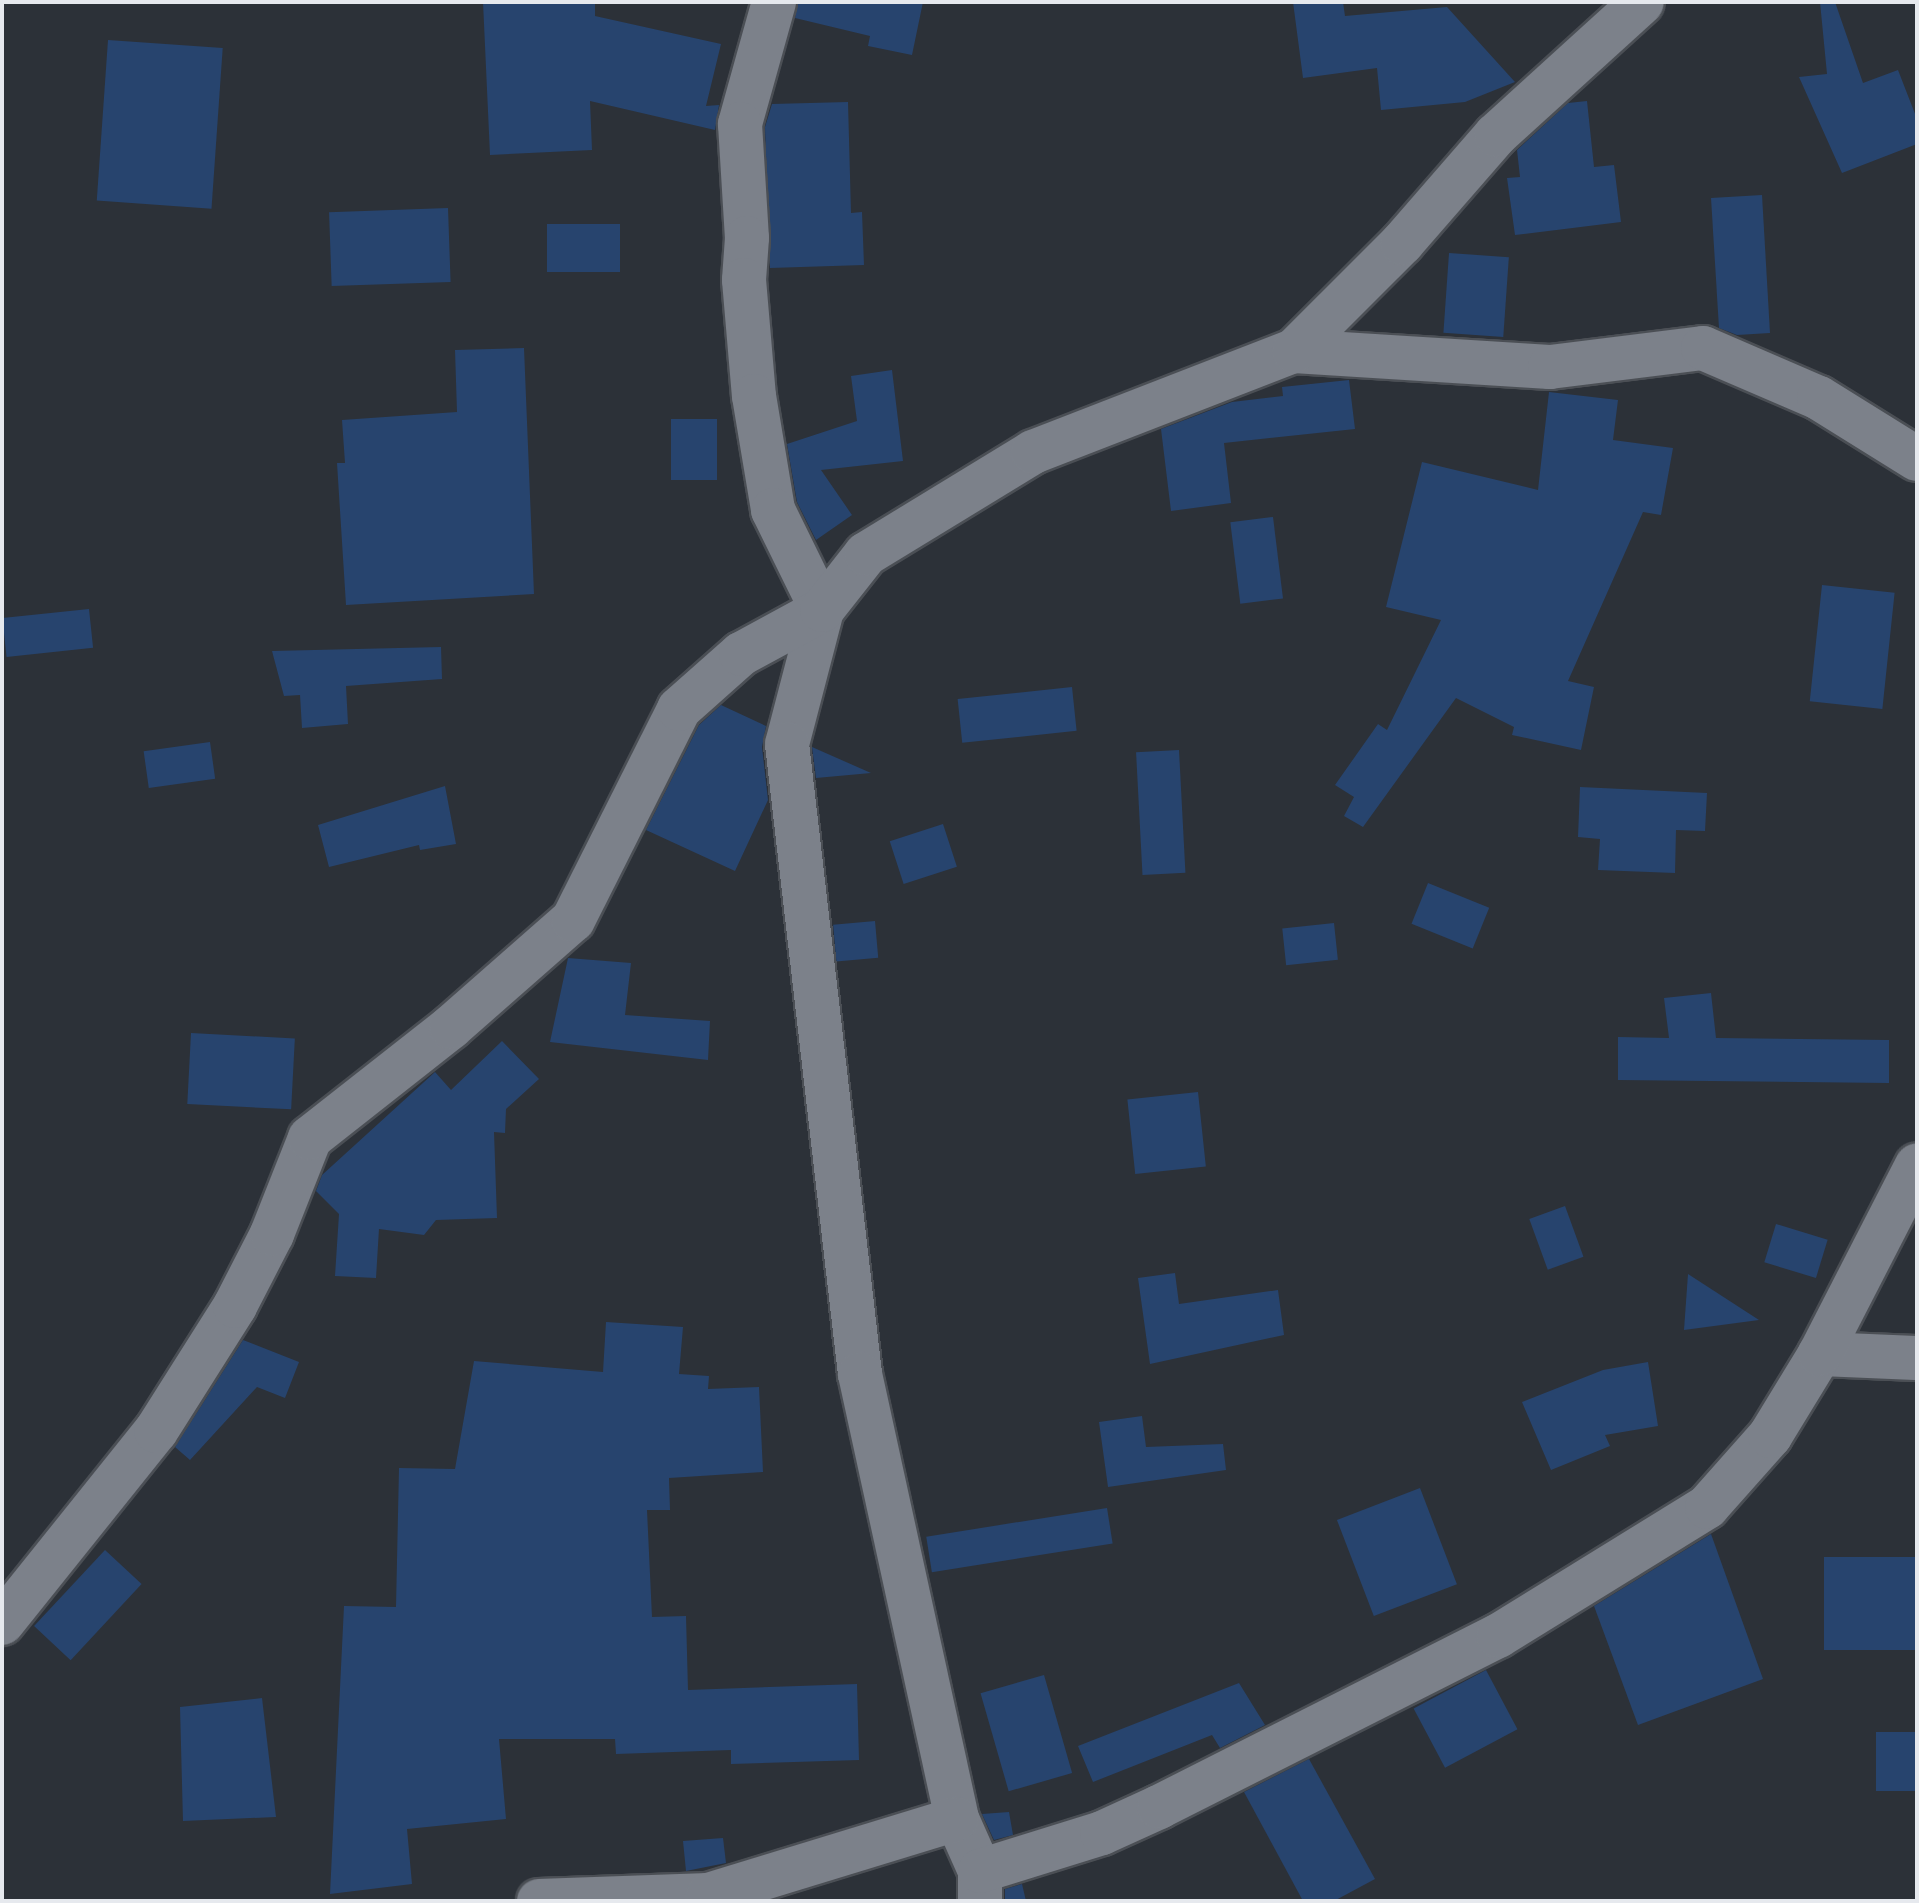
<!DOCTYPE html>
<html>
<head>
<meta charset="utf-8">
<style>
	body { margin:0 }
	#map { position:relative; width:1919px; height:1903px; overflow:hidden; background:#2c3138; font-family:"IBM Plex Sans",sans-serif }
	div>[style] { position:absolute }
	.building>* { inset:0; background:#27446e; transform-origin:0 0 }
	.roads { filter:drop-shadow(2px 0 #4b4f55) drop-shadow(-2px 0 #4b4f55) drop-shadow(0 2px #4b4f55) drop-shadow(0 -2px #4b4f55) }
	.street>* { height:44px; margin:-22px; padding:0 22px; transform-origin:22px; border-radius:22px; background:#7c818a }
	span { translate:-50% -50%; white-space:nowrap; text-align:center; line-height:1.15; -webkit-text-stroke:6px #2c3138; paint-order:stroke }
	.frame { position:absolute; inset:0; border:4px solid #e6e9ee; pointer-events:none }
</style>
</head>
<body>
<div id="map">
	<div class="building">
		<div style="clip-path:polygon(483px 2px,595px 2px,595px 16px,721px 44px,706px 106px,719px 105px,715px 130px,590px 101px,592px 150px,490px 155px)"></div>
		<div style="clip-path:polygon(798px 2px,923px 2px,912px 55px,868px 46px,870px 36px,795px 18px)"></div>
		<div style="clip-path:polygon(1293px 2px,1343px 2px,1345px 16px,1447px 7px,1515px 82px,1465px 102px,1381px 110px,1377px 68px,1303px 78px)"></div>
		<div style="clip-path:polygon(1820px 2px,1835px 2px,1863px 83px,1898px 70px,1917px 119px,1917px 144px,1842px 173px,1799px 77px,1827px 74px)"></div>
		<div style="left:108px;top:40px;width:115px;height:161px;rotate:4deg"></div>
		<div style="clip-path:polygon(1587px 101px,1594px 167px,1614px 165px,1621px 222px,1515px 235px,1507px 178px,1520px 177px,1517px 150px,1568px 103px)"></div>
		<div style="clip-path:polygon(848px 102px,851px 213px,862px 212px,864px 265px,770px 268px,765px 127px,772px 104px)"></div>
		<div style="clip-path:polygon(1762px 195px,1770px 333px,1737px 335px,1719px 328px,1711px 198px)"></div>
		<div style="left:448px;top:208px;width:74px;height:119px;rotate:88deg"></div>
		<div style="left:620px;top:224px;width:48px;height:73px;rotate:90deg"></div>
		<div style="left:1449px;top:253px;width:60px;height:80px;rotate:4deg"></div>
		<div style="clip-path:polygon(524px 348px,534px 594px,346px 605px,337px 463px,345px 463px,342px 420px,457px 412px,455px 350px)"></div>
		<div style="clip-path:polygon(892px 370px,903px 461px,821px 470px,852px 515px,816px 540px,797px 502px,787px 444px,857px 421px,851px 376px)"></div>
		<div style="clip-path:polygon(1349px 380px,1355px 429px,1224px 443px,1231px 503px,1171px 511px,1161px 429px,1232px 402px,1283px 396px,1282px 387px)"></div>
		<div style="clip-path:polygon(1549px 392px,1618px 400px,1613px 440px,1673px 448px,1661px 515px,1643px 512px,1568px 681px,1594px 687px,1581px 750px,1512px 735px,1514px 727px,1456px 698px,1363px 827px,1344px 816px,1354px 797px,1335px 785px,1378px 724px,1387px 730px,1441px 620px,1386px 607px,1422px 462px,1538px 490px)"></div>
		<div style="left:671px;top:419px;width:46px;height:61px"></div>
		<div style="left:1273px;top:517px;width:82px;height:43px;rotate:83deg"></div>
		<div style="left:1822px;top:585px;width:73px;height:117px;rotate:6deg"></div>
		<div style="left:89px;top:609px;width:39px;height:87px;rotate:84deg"></div>
		<div style="clip-path:polygon(441px 647px,442px 679px,346px 686px,348px 724px,302px 728px,300px 695px,284px 696px,272px 651px)"></div>
		<div style="left:1072px;top:687px;width:44px;height:115px;rotate:84deg"></div>
		<div style="clip-path:polygon(721px 705px,766px 726px,762px 747px,768px 800px,735px 871px,646px 830px,699px 725px)"></div>
		<div style="left:210px;top:742px;width:37px;height:67px;rotate:82deg"></div>
		<div style="clip-path:polygon(812px 747px,871px 773px,816px 778px)"></div>
		<div style="left:1179px;top:750px;width:123px;height:43px;rotate:87deg"></div>
		<div style="clip-path:polygon(445px 786px,456px 844px,420px 850px,419px 845px,329px 867px,318px 825px)"></div>
		<div style="clip-path:polygon(1580px 787px,1707px 793px,1705px 831px,1676px 830px,1675px 873px,1598px 870px,1600px 839px,1578px 837px)"></div>
		<div style="left:943px;top:824px;width:45px;height:56px;rotate:72deg"></div>
		<div style="left:1428px;top:883px;width:66px;height:44px;rotate:22deg"></div>
		<div style="left:875px;top:921px;width:37px;height:42px;rotate:85deg"></div>
		<div style="left:1334px;top:923px;width:37px;height:52px;rotate:84deg"></div>
		<div style="clip-path:polygon(568px 958px,631px 963px,625px 1015px,710px 1021px,708px 1060px,550px 1042px)"></div>
		<div style="clip-path:polygon(1711px 993px,1716px 1038px,1889px 1040px,1889px 1083px,1618px 1080px,1618px 1037px,1669px 1038px,1664px 998px)"></div>
		<div style="left:191px;top:1033px;width:104px;height:71px;rotate:3deg"></div>
		<div style="clip-path:polygon(502px 1041px,539px 1079px,506px 1109px,505px 1133px,494px 1132px,497px 1218px,436px 1220px,424px 1235px,379px 1229px,376px 1278px,335px 1276px,339px 1214px,316px 1191px,322px 1175px,435px 1072px,451px 1090px)"></div>
		<div style="left:1198px;top:1092px;width:75px;height:71px;rotate:84deg"></div>
		<div style="left:1565px;top:1206px;width:54px;height:38px;rotate:70deg"></div>
		<div style="left:1776px;top:1224px;width:54px;height:40px;rotate:17deg"></div>
		<div style="clip-path:polygon(1175px 1273px,1179px 1304px,1278px 1290px,1284px 1335px,1150px 1364px,1138px 1278px)"></div>
		<div style="clip-path:polygon(1688px 1274px,1759px 1320px,1684px 1330px)"></div>
		<div style="clip-path:polygon(606px 1322px,683px 1327px,679px 1374px,709px 1376px,708px 1389px,759px 1387px,763px 1472px,669px 1478px,670px 1510px,647px 1510px,652px 1617px,686px 1616px,688px 1690px,857px 1684px,859px 1760px,731px 1764px,731px 1750px,616px 1754px,615px 1739px,499px 1739px,506px 1819px,407px 1829px,412px 1884px,330px 1894px,344px 1606px,396px 1607px,399px 1468px,455px 1469px,474px 1361px,603px 1372px)"></div>
		<div style="clip-path:polygon(243px 1340px,299px 1362px,285px 1398px,257px 1387px,190px 1460px,175px 1447px)"></div>
		<div style="clip-path:polygon(1648px 1362px,1658px 1426px,1605px 1435px,1610px 1446px,1551px 1470px,1522px 1402px,1603px 1370px)"></div>
		<div style="clip-path:polygon(1142px 1416px,1146px 1447px,1223px 1444px,1226px 1470px,1108px 1487px,1099px 1422px)"></div>
		<div style="left:1420px;top:1488px;width:103px;height:89px;rotate:69deg"></div>
		<div style="left:1107px;top:1508px;width:36px;height:183px;rotate:81deg"></div>
		<div style="clip-path:polygon(1711px 1534px,1763px 1679px,1638px 1725px,1594px 1606px)"></div>
		<div style="left:105px;top:1550px;width:50px;height:104px;rotate:43deg"></div>
		<div style="left:1917px;top:1557px;width:93px;height:93px;rotate:90deg"></div>
		<div style="left:1486px;top:1670px;width:67px;height:82px;rotate:62deg"></div>
		<div style="left:1044px;top:1675px;width:102px;height:66px;rotate:74deg"></div>
		<div style="clip-path:polygon(1239px 1683px,1265px 1725px,1220px 1748px,1212px 1735px,1093px 1782px,1078px 1746px)"></div>
		<div style="clip-path:polygon(262px 1698px,276px 1817px,183px 1821px,180px 1707px)"></div>
		<div style="left:1917px;top:1732px;width:59px;height:41px;rotate:90deg"></div>
		<div style="clip-path:polygon(1309px 1759px,1375px 1879px,1334px 1901px,1303px 1901px,1244px 1792px)"></div>
		<div style="clip-path:polygon(1009px 1812px,1013px 1835px,994px 1840px,982px 1814px)"></div>
		<div style="clip-path:polygon(723px 1838px,726px 1863px,686px 1871px,683px 1841px)"></div>
		<div style="clip-path:polygon(1022px 1884px,1026px 1901px,1005px 1901px,1005px 1889px)"></div>
	</div>
	<div class="roads">
		<div class="street">
			<div style="left:774px;top:2px;width:127px;rotate:105.6deg"></div>
			<div style="left:740px;top:124px;width:114px;rotate:86.5deg"></div>
			<div style="left:747px;top:238px;width:42px;rotate:94.1deg"></div>
			<div style="left:744px;top:280px;width:116px;rotate:85.1deg"></div>
			<div style="left:754px;top:396px;width:116px;rotate:80.5deg"></div>
			<div style="left:773px;top:510px;width:111px;rotate:63.9deg"></div>
			<div style="left:822px;top:610px;width:138px;rotate:104.6deg"></div>
			<div style="left:787px;top:744px;width:634px;rotate:83.39deg"></div>
			<div style="left:860px;top:1374px;width:455px;rotate:77.7deg"></div>
			<div style="left:957px;top:1819px;width:57px;rotate:66.1deg"></div>
			<div style="left:980px;top:1871px;width:30px;rotate:90deg"></div>
			<div style="left:1294px;top:351px;width:256px;rotate:3.6deg"></div>
			<div style="left:1550px;top:367px;width:154px;rotate:-7.1deg"></div>
			<div style="left:1703px;top:348px;width:126px;rotate:23.3deg"></div>
			<div style="left:1819px;top:398px;width:115px;rotate:31.9deg"></div>
			<div style="left:1820px;top:1354px;width:97px;rotate:2.4deg"></div>
			<div style="left:2px;top:1623px;width:246px;rotate:-51.3deg"></div>
			<div style="left:156px;top:1431px;width:148px;rotate:-57.7deg"></div>
			<div style="left:235px;top:1306px;width:81px;rotate:-62.8deg"></div>
			<div style="left:272px;top:1234px;width:103px;rotate:-68.4deg"></div>
			<div style="left:310px;top:1138px;width:179px;rotate:-38.2deg"></div>
			<div style="left:451px;top:1027px;width:162px;rotate:-41.3deg"></div>
			<div style="left:573px;top:920px;width:236px;rotate:-63.3deg"></div>
			<div style="left:679px;top:709px;width:83px;rotate:-41.6deg"></div>
			<div style="left:741px;top:654px;width:92px;rotate:-28.5deg"></div>
			<div style="left:822px;top:610px;width:71px;rotate:-51.8deg"></div>
			<div style="left:866px;top:554px;width:196px;rotate:-31.4deg"></div>
			<div style="left:1033px;top:452px;width:280px;rotate:-21.2deg"></div>
			<div style="left:1294px;top:351px;width:153px;rotate:-45deg"></div>
			<div style="left:1402px;top:243px;width:143px;rotate:-49deg"></div>
			<div style="left:1496px;top:135px;width:197px;rotate:-42.3deg"></div>
			<div style="left:980px;top:1871px;width:128px;rotate:-17.3deg"></div>
			<div style="left:1102px;top:1833px;width:63px;rotate:-24.5deg"></div>
			<div style="left:1159px;top:1807px;width:380px;rotate:-26.8deg"></div>
			<div style="left:1498px;top:1636px;width:246px;rotate:-31.7deg"></div>
			<div style="left:1707px;top:1507px;width:95px;rotate:-48.4deg"></div>
			<div style="left:1770px;top:1436px;width:96px;rotate:-58.6deg"></div>
			<div style="left:1820px;top:1354px;width:212px;rotate:-62.8deg"></div>
			<div style="left:539px;top:1901px;width:169px;rotate:-2deg"></div>
			<div style="left:708px;top:1895px;width:260px;rotate:-17deg"></div>
		</div>
	</div>
	<div class="frame"></div>
</div>
</body>
</html>
